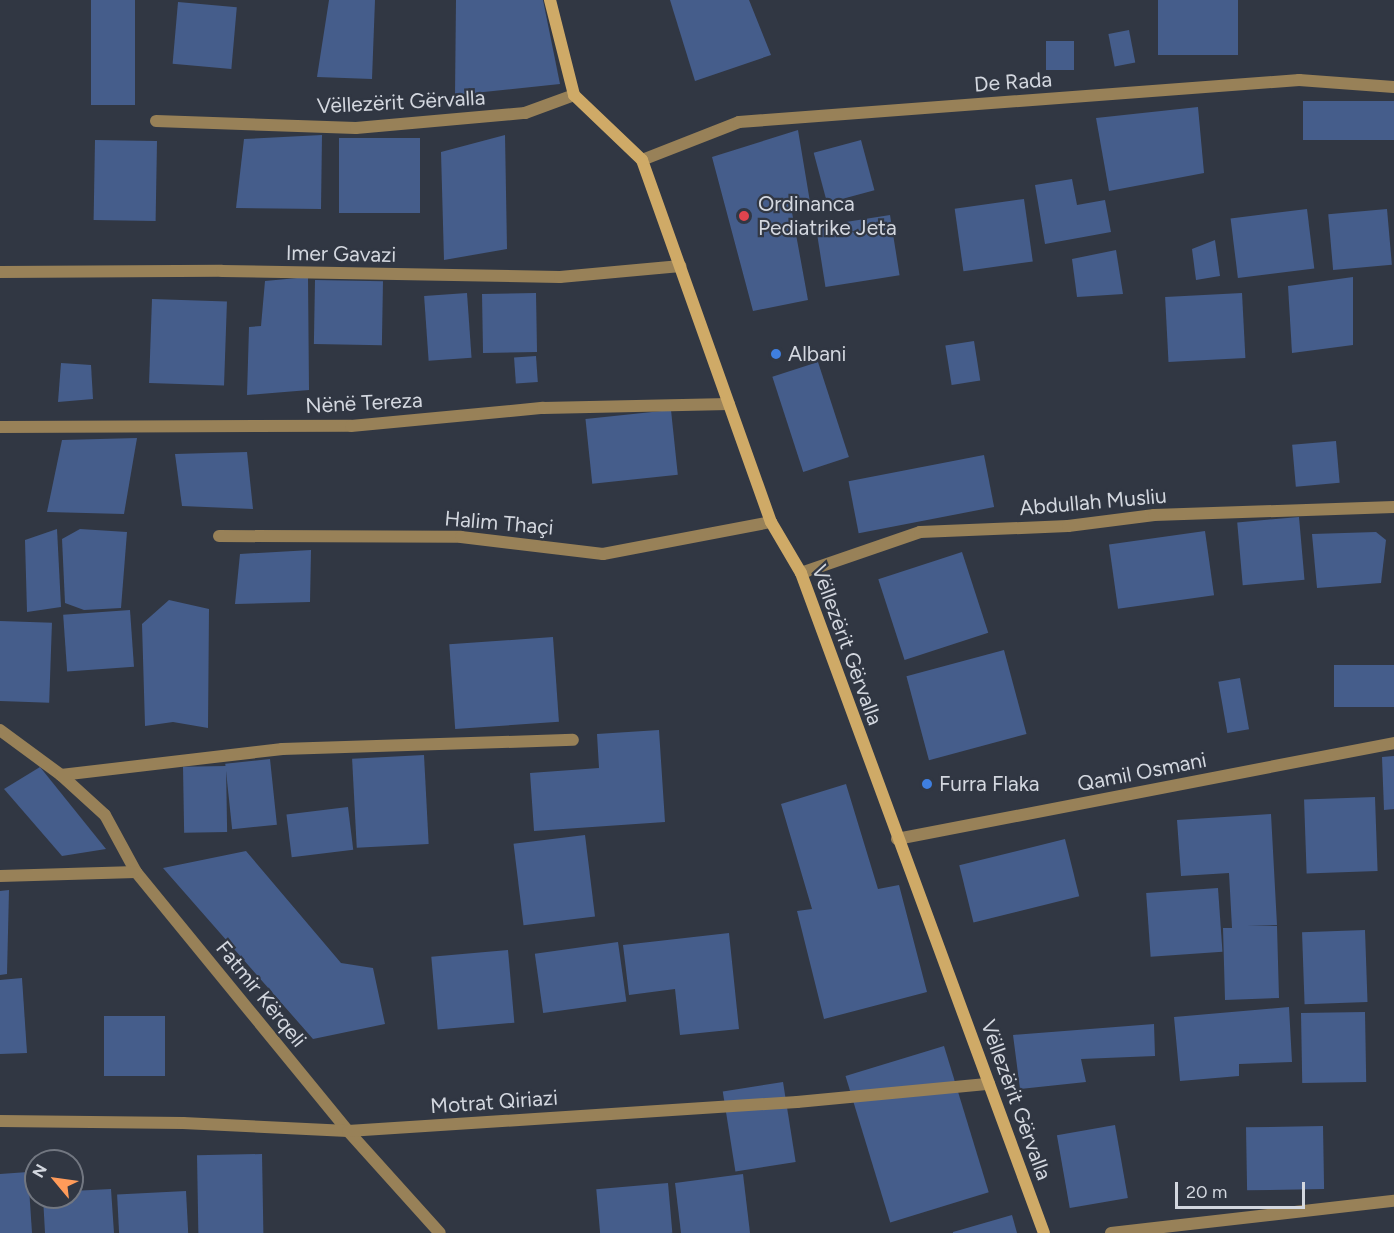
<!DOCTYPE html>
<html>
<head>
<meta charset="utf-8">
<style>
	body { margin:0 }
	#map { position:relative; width:1394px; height:1233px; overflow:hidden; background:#313743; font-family:Figtree,sans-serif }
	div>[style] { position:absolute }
	.building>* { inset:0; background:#455d8b; transform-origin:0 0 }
	.street>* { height:12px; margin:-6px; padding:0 6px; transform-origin:6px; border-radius:6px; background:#988158 }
	.secondary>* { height:12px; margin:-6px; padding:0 6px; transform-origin:6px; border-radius:6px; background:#cfaa67 }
	.dots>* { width:16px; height:16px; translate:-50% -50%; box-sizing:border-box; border:3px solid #313743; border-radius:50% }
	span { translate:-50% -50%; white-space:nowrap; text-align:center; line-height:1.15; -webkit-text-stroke:4.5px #313743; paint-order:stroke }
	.street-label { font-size:21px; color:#d3d7df }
	.poi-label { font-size:21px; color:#d3d7df }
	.left { translate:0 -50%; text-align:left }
	.north { position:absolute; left:24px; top:1149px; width:60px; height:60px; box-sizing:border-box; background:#313743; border:2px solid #727781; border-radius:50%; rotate:299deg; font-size:16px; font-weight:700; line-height:24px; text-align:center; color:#d3d7df }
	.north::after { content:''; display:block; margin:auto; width:21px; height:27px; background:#ff9b5a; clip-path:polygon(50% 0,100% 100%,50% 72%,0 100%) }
	.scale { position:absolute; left:1175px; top:1182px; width:130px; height:27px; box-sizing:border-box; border:3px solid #d3d7df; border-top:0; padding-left:8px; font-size:18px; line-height:21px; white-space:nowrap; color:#d3d7df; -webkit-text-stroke:4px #313743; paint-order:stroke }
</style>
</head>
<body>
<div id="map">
	<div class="building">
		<div style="left:91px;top:0;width:44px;height:105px"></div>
		<div style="clip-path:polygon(329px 0,375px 0,372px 79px,317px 77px)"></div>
		<div style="clip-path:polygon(456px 0,543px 0,560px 84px,455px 95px)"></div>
		<div style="clip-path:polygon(670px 0,749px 0,771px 55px,695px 81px)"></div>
		<div style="left:1158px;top:0;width:80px;height:55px"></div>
		<div style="left:178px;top:2px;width:59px;height:62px;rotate:5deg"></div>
		<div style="left:1129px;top:30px;width:33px;height:21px;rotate:79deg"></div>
		<div style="left:1074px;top:41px;width:29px;height:28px;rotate:90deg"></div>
		<div style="left:1394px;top:101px;width:39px;height:91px;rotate:90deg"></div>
		<div style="clip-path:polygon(1198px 107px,1204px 173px,1109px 191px,1096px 118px)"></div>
		<div style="clip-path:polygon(798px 130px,810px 202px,791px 207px,808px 300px,753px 311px,712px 157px)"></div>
		<div style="clip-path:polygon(322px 135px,321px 209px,236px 208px,244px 139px)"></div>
		<div style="clip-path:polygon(505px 135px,507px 249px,444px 260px,441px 152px)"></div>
		<div style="left:339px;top:138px;width:81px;height:75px"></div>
		<div style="left:861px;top:140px;width:52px;height:49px;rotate:75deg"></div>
		<div style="left:157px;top:141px;width:80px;height:62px;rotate:91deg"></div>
		<div style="clip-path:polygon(1072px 179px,1077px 205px,1105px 200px,1111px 232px,1045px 244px,1035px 185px)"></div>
		<div style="left:1024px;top:199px;width:63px;height:70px;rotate:82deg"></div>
		<div style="left:1307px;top:209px;width:60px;height:77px;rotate:83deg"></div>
		<div style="left:1387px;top:209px;width:56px;height:59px;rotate:85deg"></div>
		<div style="left:890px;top:215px;width:61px;height:75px;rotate:81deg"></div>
		<div style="clip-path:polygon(1215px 240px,1220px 276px,1196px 280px,1192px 249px)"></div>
		<div style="clip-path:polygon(1116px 250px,1123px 294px,1077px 297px,1072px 259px)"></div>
		<div style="clip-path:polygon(308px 277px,309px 390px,247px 395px,249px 327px,261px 326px,265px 281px)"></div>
		<div style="clip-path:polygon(1353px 277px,1353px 345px,1292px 353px,1288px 286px)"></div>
		<div style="left:315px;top:280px;width:68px;height:64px;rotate:1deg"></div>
		<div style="left:467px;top:293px;width:65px;height:43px;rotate:86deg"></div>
		<div style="left:536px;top:293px;width:59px;height:54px;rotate:89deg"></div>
		<div style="left:1242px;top:293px;width:65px;height:77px;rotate:87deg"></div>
		<div style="left:152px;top:299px;width:75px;height:84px;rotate:2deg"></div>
		<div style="left:974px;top:341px;width:40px;height:29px;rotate:81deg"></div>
		<div style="left:536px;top:356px;width:26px;height:22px;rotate:86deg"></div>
		<div style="left:818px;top:362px;width:100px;height:48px;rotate:72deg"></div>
		<div style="clip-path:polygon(61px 363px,91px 365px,93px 399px,58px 402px)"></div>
		<div style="left:671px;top:410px;width:65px;height:86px;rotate:84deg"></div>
		<div style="clip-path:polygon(137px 438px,124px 514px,47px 512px,62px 440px)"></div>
		<div style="left:1336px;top:441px;width:42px;height:44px;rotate:85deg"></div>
		<div style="clip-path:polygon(247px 452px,253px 509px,182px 506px,175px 454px)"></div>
		<div style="left:984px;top:455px;width:53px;height:138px;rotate:79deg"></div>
		<div style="left:1299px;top:517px;width:63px;height:62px;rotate:85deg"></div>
		<div style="clip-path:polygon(57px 529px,61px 607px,27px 612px,25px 540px)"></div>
		<div style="clip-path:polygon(80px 529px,127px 532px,121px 608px,84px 610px,65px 603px,62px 539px)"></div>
		<div style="left:1205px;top:531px;width:65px;height:97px;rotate:82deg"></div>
		<div style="clip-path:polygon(1376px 532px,1386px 540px,1381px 583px,1317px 588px,1312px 534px)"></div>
		<div style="clip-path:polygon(311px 550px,310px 602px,235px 604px,240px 554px)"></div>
		<div style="left:962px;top:552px;width:85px;height:88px;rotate:72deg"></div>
		<div style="clip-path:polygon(169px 600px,209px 609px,208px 728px,173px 722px,145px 726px,142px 624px)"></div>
		<div style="left:130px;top:610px;width:57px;height:67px;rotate:86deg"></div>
		<div style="left:0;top:621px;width:52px;height:80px;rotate:2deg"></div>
		<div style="left:553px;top:637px;width:85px;height:104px;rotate:86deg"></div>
		<div style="left:1004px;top:650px;width:87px;height:101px;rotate:75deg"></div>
		<div style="left:1394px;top:665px;width:42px;height:60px;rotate:90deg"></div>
		<div style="left:1240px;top:678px;width:52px;height:22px;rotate:80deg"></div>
		<div style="clip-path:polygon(659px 730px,665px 822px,534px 831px,530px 773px,599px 768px,597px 734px)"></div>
		<div style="left:424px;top:755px;width:89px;height:72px;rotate:87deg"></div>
		<div style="clip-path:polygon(1394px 756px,1394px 809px,1384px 810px,1382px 757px)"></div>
		<div style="left:270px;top:759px;width:66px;height:45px;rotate:84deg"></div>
		<div style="left:226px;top:766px;width:66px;height:43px;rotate:89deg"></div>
		<div style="clip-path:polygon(40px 767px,106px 849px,62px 856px,4px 789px)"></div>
		<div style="clip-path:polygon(846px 784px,878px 889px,899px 885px,927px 992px,824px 1019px,797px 911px,812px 909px,781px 804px)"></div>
		<div style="left:1375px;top:797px;width:74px;height:71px;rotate:88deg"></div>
		<div style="left:348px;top:807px;width:43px;height:62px;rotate:83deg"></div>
		<div style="clip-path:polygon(1271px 814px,1277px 925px,1247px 926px,1277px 926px,1279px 998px,1225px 1000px,1223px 928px,1232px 928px,1229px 873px,1181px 876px,1177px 820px)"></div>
		<div style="left:585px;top:835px;width:82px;height:72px;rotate:83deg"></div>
		<div style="left:1065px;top:839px;width:59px;height:109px;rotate:76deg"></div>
		<div style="clip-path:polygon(246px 851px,341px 963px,373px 968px,385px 1024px,313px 1039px,163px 868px)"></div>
		<div style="left:1218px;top:888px;width:64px;height:72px;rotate:86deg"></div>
		<div style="clip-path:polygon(9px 890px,7px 974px,0 975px,0 891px)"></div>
		<div style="left:1365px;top:930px;width:72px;height:63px;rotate:88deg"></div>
		<div style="clip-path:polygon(729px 933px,739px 1029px,680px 1035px,675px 989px,629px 995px,623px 945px)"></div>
		<div style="left:618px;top:942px;width:60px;height:84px;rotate:82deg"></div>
		<div style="left:508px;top:950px;width:73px;height:77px;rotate:85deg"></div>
		<div style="clip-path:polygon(22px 978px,27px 1053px,0 1054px,0 980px)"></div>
		<div style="clip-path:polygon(1289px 1007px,1292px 1062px,1239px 1064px,1239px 1076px,1180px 1081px,1174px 1017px)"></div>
		<div style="left:1365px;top:1012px;width:70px;height:64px;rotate:89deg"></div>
		<div style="left:165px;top:1016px;width:60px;height:61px;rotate:90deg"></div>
		<div style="clip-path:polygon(1154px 1024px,1155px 1056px,1081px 1059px,1086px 1082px,1020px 1089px,1013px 1035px)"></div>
		<div style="left:944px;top:1046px;width:153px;height:103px;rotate:73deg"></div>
		<div style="left:783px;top:1082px;width:81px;height:61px;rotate:81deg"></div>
		<div style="left:1115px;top:1125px;width:74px;height:59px;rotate:80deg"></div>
		<div style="left:1323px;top:1126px;width:63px;height:77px;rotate:89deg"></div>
		<div style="left:262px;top:1154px;width:79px;height:65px;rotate:89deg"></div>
		<div style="clip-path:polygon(28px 1172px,32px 1233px,0 1233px,0 1174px)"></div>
		<div style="clip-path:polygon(743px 1174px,750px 1233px,681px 1233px,675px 1183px)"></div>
		<div style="left:668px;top:1183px;width:50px;height:72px;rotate:85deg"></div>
		<div style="clip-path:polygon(111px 1189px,114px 1233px,45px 1233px,43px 1197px,72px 1197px,72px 1191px)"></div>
		<div style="left:186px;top:1191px;width:42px;height:69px;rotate:87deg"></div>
		<div style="clip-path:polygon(1012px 1215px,1017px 1233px,953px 1233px,953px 1232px)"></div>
	</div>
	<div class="street">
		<div style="left:156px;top:121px;width:200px;rotate:2deg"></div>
		<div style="left:356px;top:128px;width:170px;rotate:-5.1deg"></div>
		<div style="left:525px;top:113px;width:52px;rotate:-20.2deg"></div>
		<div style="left:642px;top:160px;width:104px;rotate:-21.4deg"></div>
		<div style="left:739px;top:122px;width:562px;rotate:-4.29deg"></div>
		<div style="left:1299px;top:80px;width:95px;rotate:4.2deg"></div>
		<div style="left:0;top:272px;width:222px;rotate:-0.3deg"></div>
		<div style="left:222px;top:271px;width:338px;rotate:1deg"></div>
		<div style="left:560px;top:277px;width:121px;rotate:-5.2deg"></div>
		<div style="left:0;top:427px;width:351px;rotate:-0.2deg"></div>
		<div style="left:351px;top:426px;width:193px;rotate:-5.4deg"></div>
		<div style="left:543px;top:408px;width:186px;rotate:-1.2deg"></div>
		<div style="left:219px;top:536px;width:242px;rotate:0.2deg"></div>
		<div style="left:461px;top:537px;width:143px;rotate:6.8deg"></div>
		<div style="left:603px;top:554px;width:171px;rotate:-10.8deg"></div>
		<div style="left:801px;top:573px;width:126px;rotate:-19deg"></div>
		<div style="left:920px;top:532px;width:148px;rotate:-2.3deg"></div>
		<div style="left:1068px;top:526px;width:87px;rotate:-7.3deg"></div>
		<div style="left:1154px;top:515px;width:240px;rotate:-1.9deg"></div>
		<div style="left:0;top:730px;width:76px;rotate:36.4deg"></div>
		<div style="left:61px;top:775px;width:59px;rotate:42.3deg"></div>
		<div style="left:105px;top:815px;width:65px;rotate:61.5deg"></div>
		<div style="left:136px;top:872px;width:335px;rotate:50.7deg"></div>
		<div style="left:348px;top:1131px;width:137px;rotate:48deg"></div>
		<div style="left:61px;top:775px;width:223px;rotate:-6.7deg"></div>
		<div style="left:282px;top:749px;width:291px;rotate:-1.8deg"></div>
		<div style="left:897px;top:839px;width:506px;rotate:-10.93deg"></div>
		<div style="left:0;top:876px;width:136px;rotate:-1.7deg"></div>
		<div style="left:0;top:1121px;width:183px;rotate:0.6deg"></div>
		<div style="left:183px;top:1123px;width:165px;rotate:2.8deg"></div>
		<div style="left:348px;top:1131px;width:450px;rotate:-3.7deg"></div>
		<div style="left:797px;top:1102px;width:193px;rotate:-5.4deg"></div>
		<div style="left:1111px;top:1233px;width:285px;rotate:-6.5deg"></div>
	</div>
	<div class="secondary">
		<div style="left:550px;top:0;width:98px;rotate:75.8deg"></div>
		<div style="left:574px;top:95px;width:94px;rotate:43.7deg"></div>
		<div style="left:642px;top:160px;width:384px;rotate:70.4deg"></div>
		<div style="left:771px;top:522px;width:59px;rotate:59.5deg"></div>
		<div style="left:801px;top:573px;width:703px;rotate:69.79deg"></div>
	</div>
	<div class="dots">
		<div style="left:744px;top:216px;background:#e0444e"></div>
		<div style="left:776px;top:354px;background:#3f7fe0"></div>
		<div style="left:927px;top:784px;background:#3f7fe0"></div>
	</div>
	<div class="street-label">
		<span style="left:1013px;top:82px;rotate:-4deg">De Rada</span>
		<span style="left:401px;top:102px;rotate:-3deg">Vëllezërit Gërvalla</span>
		<span style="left:341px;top:254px;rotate:1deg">Imer Gavazi</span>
		<span style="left:364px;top:403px;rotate:-3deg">Nënë Tereza</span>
		<span style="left:1093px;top:502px;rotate:-5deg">Abdullah Musliu</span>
		<span style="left:499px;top:523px;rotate:5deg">Halim Thaçi</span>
		<span style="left:847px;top:645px;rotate:70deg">Vëllezërit Gërvalla</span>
		<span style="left:1142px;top:772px;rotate:-11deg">Qamil Osmani</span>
		<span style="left:261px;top:994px;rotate:51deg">Fatmir Kërqeli</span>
		<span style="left:1016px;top:1100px;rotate:70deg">Vëllezërit Gërvalla</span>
		<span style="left:494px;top:1102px;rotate:-4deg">Motrat Qiriazi</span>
	</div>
	<div class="poi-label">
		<span class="left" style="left:758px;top:216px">Ordinanca<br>Pediatrike Jeta</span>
		<span class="left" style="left:788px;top:354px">Albani</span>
		<span class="left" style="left:939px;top:784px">Furra Flaka</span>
	</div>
	<div class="north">N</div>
	<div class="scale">20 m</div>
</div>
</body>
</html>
